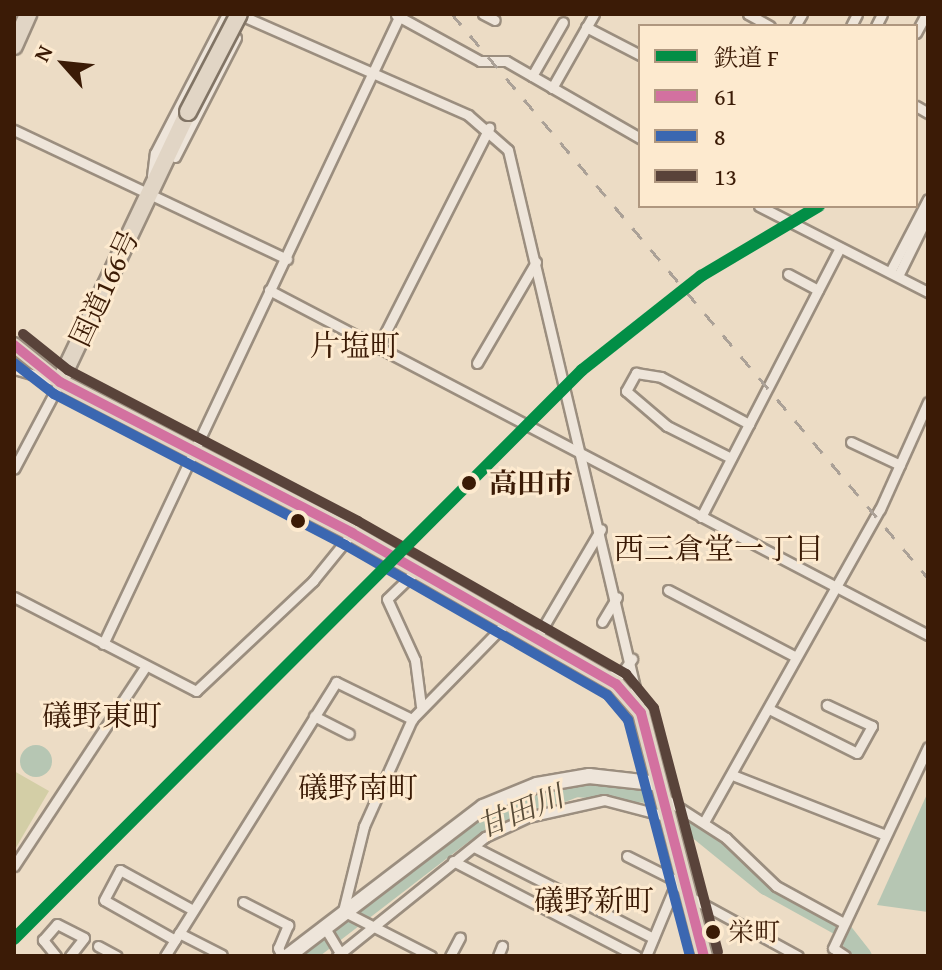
<!DOCTYPE html>
<html>
<head>
<meta charset="utf-8">
<style>
	body { margin:0 }
	#map { position:relative; width:942px; height:970px; overflow:hidden; background:#ecdcc5; font-family:"Gentium Book Plus","Noto Serif JP",serif }
	div>[style] { position:absolute }
	.green>* { inset:0; background:#d3cea6 }
	.water>* { inset:0; background:#b6c6b3 }
	.round { border-radius:50% }
	.river>* { height:18px; margin:-9px; padding:0 9px; transform-origin:9px; border-radius:9px; background:#b6c6b3 }
	.roads { filter:drop-shadow(2px 0 #9b8e7f) drop-shadow(-2px 0 #9b8e7f) drop-shadow(0 2px #9b8e7f) drop-shadow(0 -2px #9b8e7f) }
	.minor>* { height:9px; margin:-4.5px; padding:0 4.5px; transform-origin:4.5px; border-radius:4.5px; background:#eee5da }
	.secondary>* { height:14px; margin:-7px; padding:0 7px; transform-origin:7px; border-radius:7px; background:#eee5da }
	.primary>* { height:14px; margin:-7px; padding:0 7px; transform-origin:7px; border-radius:7px; background:#e1d5c5 }
	.trunk>* { height:16px; margin:-8px; padding:0 8px; transform-origin:8px; border-radius:8px; background:#e1d5c5 }
	.rail>* { height:3px; margin-top:-1.5px; transform-origin:0; background:repeating-linear-gradient(90deg,#aba197 0 14px,transparent 0 28px) }
	.bridges { filter:drop-shadow(2px 0 #817465) drop-shadow(-2px 0 #817465) drop-shadow(0 2px #817465) drop-shadow(0 -2px #817465) }
	.trunk-bridge>* { height:16px; margin:-8px; padding:0 8px; transform-origin:8px; border-radius:8px; background:#e1d5c5 }
	.bus-1>* { height:10px; margin:-5px; padding:0 5px; transform-origin:5px; border-radius:5px; background:#d371a0 }
	.bus-2>* { height:10px; margin:-5px; padding:0 5px; transform-origin:5px; border-radius:5px; background:#3b67b1 }
	.bus-3>* { height:10px; margin:-5px; padding:0 5px; transform-origin:5px; border-radius:5px; background:#59433a }
	.rail-1>* { height:12px; margin:-6px; padding:0 6px; transform-origin:6px; border-radius:6px; background:#028e46 }
	.dots>* { width:22px; height:22px; translate:-50% -50%; box-sizing:border-box; border:4px solid #fdeacf; border-radius:50% }
	span { translate:-50% -50%; white-space:nowrap; text-align:center; line-height:1.15; -webkit-text-stroke:6px #fdeacf; paint-order:stroke }
	.bus-label { font-size:26px; color:#3b1b06 }
	.left { translate:0 -50%; text-align:left }
	.street-label { font-size:28px; color:#3b1b06 }
	.stop-label { font-size:28px; color:#3b1b06; font-weight:700 }
	.neighbourhood-label { font-size:30px; color:#3b1b06 }
	.water-label { font-size:30px; color:#594c38; font-style:italic }
	.frame { position:absolute; inset:0; border:16px solid #3b1b06; pointer-events:none }
	.legend { position:absolute; left:638px; top:24px; width:280px; height:184px; box-sizing:border-box; background:#fdeacf; border:2px solid #af977f; margin:0; padding:10px 14px; list-style:none; font-size:24px; color:#3b1b06 }
	.legend li { display:flex; align-items:center; gap:16px; height:40px }
	.legend b { width:40px; border:2px solid #af977f }
	.north { position:absolute; left:24px; top:24px; width:80px; height:80px; -webkit-text-stroke:6px #fdeacf; paint-order:stroke; rotate:297deg; font-size:22px; font-weight:700; line-height:32px; text-align:center; color:#3b1b06 }
	.north::after { content:''; display:block; margin:auto; width:28px; height:36px; background:#3b1b06; clip-path:polygon(50% 0,100% 100%,50% 72%,0 100%) }
</style>
</head>
<body>
<div id="map">
	<div class="green">
		<div style="clip-path:polygon(14px 771px,49px 791px,14px 851px)"></div>
	</div>
	<div class="water">
		<div class="round" style="left:20px;top:745px;width:32px;height:32px"></div>
		<div style="clip-path:polygon(928px 792px,928px 912px,877px 905px)"></div>
	</div>
	<div class="river">
		<div style="left:305px;top:956px;width:205px;rotate:-37.5deg"></div>
		<div style="left:468px;top:831px;width:116px;rotate:-21.7deg"></div>
		<div style="left:576px;top:788px;width:72px;rotate:4.8deg"></div>
		<div style="left:648px;top:794px;width:20px;rotate:30deg"></div>
		<div style="left:665px;top:804px;width:130px;rotate:39.1deg"></div>
		<div style="left:766px;top:886px;width:85px;rotate:29deg"></div>
		<div style="left:840px;top:927px;width:37px;rotate:52deg"></div>
	</div>
	<div class="roads">
		<div class="minor">
			<div style="left:238px;top:14px;width:251px;rotate:23.7deg"></div>
			<div style="left:468px;top:115px;width:53px;rotate:41.2deg"></div>
			<div style="left:508px;top:150px;width:574px;rotate:76.71deg"></div>
			<div style="left:483px;top:14px;width:13px;rotate:27deg"></div>
			<div style="left:748px;top:14px;width:25px;rotate:29deg"></div>
			<div style="left:396px;top:15px;width:96px;rotate:28.7deg"></div>
			<div style="left:480px;top:61px;width:26px"></div>
			<div style="left:506px;top:61px;width:155px;rotate:29.9deg"></div>
			<div style="left:795px;top:26px;width:14px;rotate:-60deg"></div>
			<div style="left:851px;top:26px;width:13px;rotate:-63deg"></div>
			<div style="left:876px;top:26px;width:13px;rotate:-63deg"></div>
			<div style="left:586px;top:27px;width:61px;rotate:27.4deg"></div>
			<div style="left:916px;top:33px;width:21px;rotate:-62deg"></div>
			<div style="left:532px;top:76px;width:62px;rotate:-60.1deg"></div>
			<div style="left:552px;top:88px;width:85px;rotate:-60.4deg"></div>
			<div style="left:916px;top:106px;width:14px;rotate:30deg"></div>
			<div style="left:14px;top:130px;width:302px;rotate:25.3deg"></div>
			<div style="left:175px;top:157px;width:134px;rotate:-62.9deg"></div>
			<div style="left:152px;top:176px;width:23px;rotate:-83deg"></div>
			<div style="left:155px;top:153px;width:157px;rotate:-62.6deg"></div>
			<div style="left:759px;top:206px;width:190px;rotate:27deg"></div>
			<div style="left:890px;top:272px;width:82px;rotate:-62.5deg"></div>
			<div style="left:788px;top:274px;width:34px;rotate:28deg"></div>
			<div style="left:898px;top:276px;width:68px;rotate:-63.8deg"></div>
			<div style="left:269px;top:290px;width:744px;rotate:27.63deg"></div>
			<div style="left:378px;top:347px;width:246px;rotate:-63.1deg"></div>
			<div style="left:477px;top:363px;width:117px;rotate:-59.7deg"></div>
			<div style="left:14px;top:369px;width:48px;rotate:15.8deg"></div>
			<div style="left:60px;top:382px;width:98px;rotate:117.9deg"></div>
			<div style="left:851px;top:442px;width:54px;rotate:25.1deg"></div>
			<div style="left:731px;top:458px;width:72px;rotate:-153.4deg"></div>
			<div style="left:667px;top:426px;width:54px;rotate:-139.5deg"></div>
			<div style="left:626px;top:391px;width:21px;rotate:-61deg"></div>
			<div style="left:636px;top:373px;width:25px;rotate:9deg"></div>
			<div style="left:661px;top:377px;width:100px;rotate:28.1deg"></div>
			<div style="left:701px;top:517px;width:303px;rotate:-62.7deg"></div>
			<div style="left:416px;top:571px;width:40px;rotate:136deg"></div>
			<div style="left:387px;top:599px;width:67px;rotate:65.3deg"></div>
			<div style="left:415px;top:660px;width:46px;rotate:82.6deg"></div>
			<div style="left:668px;top:590px;width:144px;rotate:27.6deg"></div>
			<div style="left:14px;top:597px;width:205px;rotate:27.3deg"></div>
			<div style="left:196px;top:691px;width:161px;rotate:-43.2deg"></div>
			<div style="left:313px;top:581px;width:62px;rotate:-50.9deg"></div>
			<div style="left:602px;top:622px;width:29px;rotate:-59deg"></div>
			<div style="left:538px;top:636px;width:124px;rotate:-59.5deg"></div>
			<div style="left:103px;top:644px;width:693px;rotate:-64.73deg"></div>
			<div style="left:608px;top:676px;width:13px;rotate:-9deg"></div>
			<div style="left:621px;top:674px;width:19px;rotate:-54deg"></div>
			<div style="left:769px;top:709px;width:98px;rotate:26.6deg"></div>
			<div style="left:857px;top:753px;width:31px;rotate:-61deg"></div>
			<div style="left:872px;top:726px;width:50px;rotate:-155deg"></div>
			<div style="left:314px;top:716px;width:39px;rotate:27deg"></div>
			<div style="left:735px;top:776px;width:159px;rotate:21.4deg"></div>
			<div style="left:664px;top:798px;width:74px;rotate:32.8deg"></div>
			<div style="left:726px;top:838px;width:69px;rotate:43.8deg"></div>
			<div style="left:776px;top:886px;width:77px;rotate:28.6deg"></div>
			<div style="left:704px;top:822px;width:359px;rotate:-60.7deg"></div>
			<div style="left:880px;top:509px;width:117px;rotate:-65.8deg"></div>
			<div style="left:474px;top:847px;width:201px;rotate:26.9deg"></div>
			<div style="left:627px;top:856px;width:58px;rotate:26.6deg"></div>
			<div style="left:453px;top:861px;width:206px;rotate:27.4deg"></div>
			<div style="left:14px;top:866px;width:238px;rotate:-56.6deg"></div>
			<div style="left:688px;top:896px;width:125px;rotate:28.6deg"></div>
			<div style="left:243px;top:902px;width:51px;rotate:27.1deg"></div>
			<div style="left:288px;top:925px;width:25px;rotate:113deg"></div>
			<div style="left:278px;top:948px;width:9px;rotate:63deg"></div>
			<div style="left:325px;top:928px;width:33px;rotate:59deg"></div>
			<div style="left:179px;top:933px;width:48px;rotate:27.1deg"></div>
			<div style="left:175px;top:940px;width:81px;rotate:-150.6deg"></div>
			<div style="left:104px;top:900px;width:34px;rotate:-62deg"></div>
			<div style="left:120px;top:870px;width:83px;rotate:28.7deg"></div>
			<div style="left:98px;top:946px;width:21px;rotate:28deg"></div>
			<div style="left:56px;top:956px;width:21px;rotate:-129deg"></div>
			<div style="left:43px;top:940px;width:21px;rotate:-49deg"></div>
			<div style="left:57px;top:924px;width:30px;rotate:27deg"></div>
			<div style="left:84px;top:938px;width:23px;rotate:128deg"></div>
			<div style="left:165px;top:956px;width:323px;rotate:-58deg"></div>
			<div style="left:336px;top:682px;width:85px;rotate:26deg"></div>
			<div style="left:337px;top:956px;width:190px;rotate:-38.8deg"></div>
			<div style="left:485px;top:837px;width:47px;rotate:-24.9deg"></div>
			<div style="left:528px;top:817px;width:78px;rotate:-12.6deg"></div>
			<div style="left:604px;top:800px;width:64px;rotate:14.5deg"></div>
			<div style="left:431px;top:956px;width:99px;rotate:-152.9deg"></div>
			<div style="left:343px;top:911px;width:88px;rotate:-76.1deg"></div>
			<div style="left:364px;top:826px;width:117px;rotate:-65.8deg"></div>
			<div style="left:412px;top:719px;width:137px;rotate:-45.6deg"></div>
			<div style="left:450px;top:956px;width:21px;rotate:-62deg"></div>
			<div style="left:498px;top:956px;width:11px;rotate:-68deg"></div>
			<div style="left:646px;top:956px;width:81px;rotate:-67.5deg"></div>
			<div style="left:845px;top:956px;width:14px;rotate:-146deg"></div>
			<div style="left:833px;top:948px;width:222px;rotate:-64.7deg"></div>
		</div>
		<div class="secondary">
			<div style="left:288px;top:956px;width:245px;rotate:-37.4deg"></div>
			<div style="left:483px;top:807px;width:58px;rotate:-22.2deg"></div>
			<div style="left:537px;top:785px;width:53px;rotate:-9.8deg"></div>
			<div style="left:589px;top:776px;width:71px;rotate:6.4deg"></div>
		</div>
		<div class="primary">
			<div style="left:14px;top:345px;width:59px;rotate:38.8deg"></div>
		</div>
		<div class="trunk">
			<div style="left:14px;top:46px;width:35px;rotate:-66deg"></div>
			<div style="left:188px;top:112px;width:299px;rotate:115.4deg"></div>
			<div style="left:60px;top:382px;width:329px;rotate:27.3deg"></div>
			<div style="left:352px;top:533px;width:304px;rotate:29.8deg"></div>
			<div style="left:616px;top:684px;width:38px;rotate:49deg"></div>
			<div style="left:641px;top:713px;width:251px;rotate:75.5deg"></div>
		</div>
	</div>
	<div class="rail">
		<div style="left:452px;top:14px;width:738px;rotate:49.84deg"></div>
	</div>
	<div class="bridges">
		<div class="trunk-bridge">
			<div style="left:188px;top:112px;width:110px;rotate:-62.5deg"></div>
		</div>
	</div>
	<div class="bus-1">
		<div style="left:14px;top:345px;width:59px;rotate:38.8deg"></div>
		<div style="left:60px;top:382px;width:329px;rotate:27.3deg"></div>
		<div style="left:352px;top:533px;width:304px;rotate:29.8deg"></div>
		<div style="left:616px;top:684px;width:38px;rotate:49deg"></div>
		<div style="left:641px;top:713px;width:251px;rotate:75.5deg"></div>
	</div>
	<div class="bus-2">
		<div style="left:14px;top:363px;width:51px;rotate:37.8deg"></div>
		<div style="left:54px;top:394px;width:328px;rotate:27.4deg"></div>
		<div style="left:345px;top:545px;width:302px;rotate:29.8deg"></div>
		<div style="left:607px;top:695px;width:33px;rotate:50deg"></div>
		<div style="left:628px;top:720px;width:244px;rotate:75.3deg"></div>
	</div>
	<div class="bus-3">
		<div style="left:23px;top:334px;width:58px;rotate:38.7deg"></div>
		<div style="left:68px;top:370px;width:327px;rotate:27.5deg"></div>
		<div style="left:358px;top:521px;width:309px;rotate:29.7deg"></div>
		<div style="left:626px;top:674px;width:44px;rotate:50.5deg"></div>
		<div style="left:654px;top:708px;width:252px;rotate:75.3deg"></div>
	</div>
	<div class="rail-1">
		<div style="left:14px;top:939px;width:804px;rotate:-45.05deg"></div>
		<div style="left:582px;top:370px;width:152px;rotate:-38.3deg"></div>
		<div style="left:701px;top:276px;width:137px;rotate:-30.7deg"></div>
	</div>
	<div class="dots">
		<div style="left:469px;top:483px;background:#3b1b06"></div>
		<div style="left:298px;top:521px;background:#3b1b06"></div>
		<div style="left:713px;top:932px;background:#3b1b06"></div>
	</div>
	<div class="bus-label">
		<span class="left" style="left:728px;top:932px">栄町</span>
	</div>
	<div class="street-label">
		<span style="left:104px;top:288px;rotate:-65deg">国道166号</span>
	</div>
	<div class="stop-label">
		<span class="left" style="left:489px;top:483px">高田市</span>
	</div>
	<div class="neighbourhood-label">
		<span style="left:355px;top:345px">片塩町</span>
		<span style="left:719px;top:548px">西三倉堂一丁目</span>
		<span style="left:102px;top:715px">礒野東町</span>
		<span style="left:358px;top:787px">礒野南町</span>
		<span style="left:594px;top:900px">礒野新町</span>
	</div>
	<div class="water-label">
		<span style="left:520px;top:811px;rotate:-22deg">甘田川</span>
	</div>
	<div class="frame"></div>
	<ul class="legend">
	<li><b style="height:10px;background:#028e46"></b>鉄道 F</li>
	<li><b style="height:10px;background:#d371a0"></b>61</li>
	<li><b style="height:10px;background:#3b67b1"></b>8</li>
	<li><b style="height:10px;background:#59433a"></b>13</li>
	</ul>
	<div class="north">N</div>
</div>
</body>
</html>
